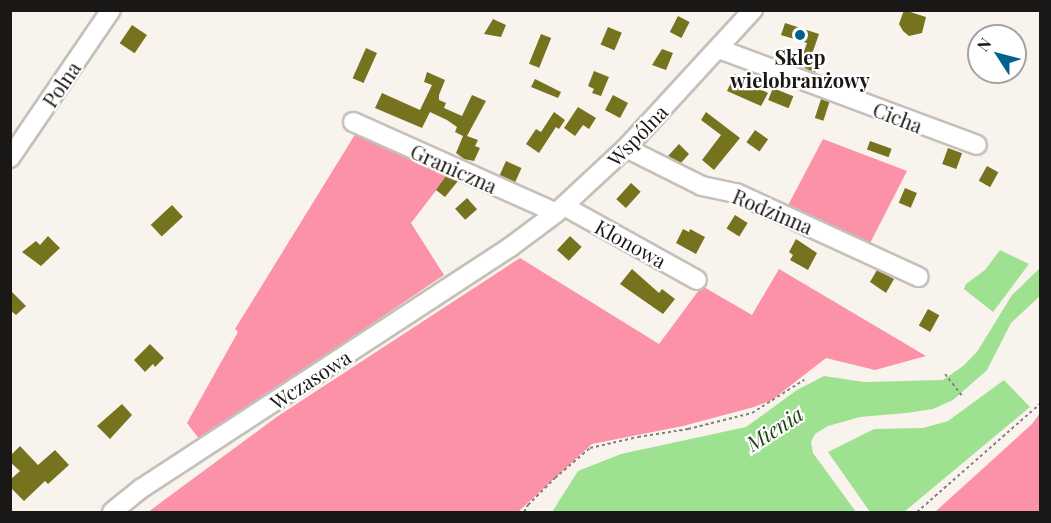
<!DOCTYPE html>
<html>
<head>
<meta charset="utf-8">
<style>
	body { margin:0 }
	#map { position:relative; width:1051px; height:523px; overflow:hidden; background:#f9f3ed; font-family:"Playfair Display",serif }
	div>[style] { position:absolute }
	.forest>* { inset:0; background:#fc92a7 }
	.water>* { inset:0; background:#9ee191 }
	.building>* { inset:0; background:#76731f; transform-origin:0 0 }
	.path>* { height:2px; margin-top:-1px; transform-origin:0; background:repeating-linear-gradient(90deg,#837f7b 0 3px,transparent 0 6px) }
	.roads { filter:drop-shadow(2px 0 #c5c0ba) drop-shadow(-2px 0 #c5c0ba) drop-shadow(0 2px #c5c0ba) drop-shadow(0 -2px #c5c0ba) }
	.minor>* { height:18px; margin:-9px; padding:0 9px; transform-origin:9px; border-radius:9px; background:#fff }
	.dots>* { width:16px; height:16px; translate:-50% -50%; box-sizing:border-box; border:3px solid #fff; border-radius:50% }
	span { translate:-50% -50%; white-space:nowrap; text-align:center; line-height:1.15; -webkit-text-stroke:4.5px #fff; paint-order:stroke }
	.poi-label { font-size:20px; color:#1a1816; font-weight:700 }
	.street-label { font-size:20px; color:#1a1816 }
	.water-label { font-size:21px; color:#1c4813; font-style:italic }
	.frame { position:absolute; inset:0; border:12px solid #1a1816; pointer-events:none }
	.north { position:absolute; left:967px; top:24px; width:60px; height:60px; box-sizing:border-box; background:#fff; border:2px solid #a3a3a2; border-radius:50%; rotate:306deg; font-size:16px; font-weight:700; line-height:24px; text-align:center; color:#1a1816 }
	.north::after { content:''; display:block; margin:auto; width:21px; height:27px; background:#006190; clip-path:polygon(50% 0,100% 100%,50% 72%,0 100%) }
</style>
</head>
<body>
<div id="map">
	<div class="forest">
		<div style="clip-path:polygon(359px 128px,451px 171px,411px 223px,444px 275px,200px 440px,187px 423px,238px 332px,235px 329px)"></div>
		<div style="clip-path:polygon(823px 139px,907px 171px,867px 249px,785px 211px)"></div>
		<div style="clip-path:polygon(520px 258px,659px 344px,702px 286px,752px 315px,779px 269px,926px 356px,875px 370px,826px 358px,772px 400px,754px 407px,683px 426px,592px 444px,518px 512px,148px 512px,278px 416px)"></div>
		<div style="clip-path:polygon(1040px 413px,1040px 512px,935px 512px,1032px 424px)"></div>
	</div>
	<div class="water">
		<div style="clip-path:polygon(1000px 250px,1029px 264px,993px 312px,964px 289px,966px 284px,985px 270px)"></div>
		<div style="clip-path:polygon(1040px 268px,1040px 296px,1011px 323px,987px 370px,953px 400px,933px 409px,906px 413px,860px 417px,828px 426px,815px 434px,811px 442px,813px 453px,856px 512px,552px 512px,578px 471px,621px 454px,746px 427px,797px 390px,824px 376px,864px 382px,943px 380px,963px 366px,977px 352px,1012px 295px)"></div>
		<div style="clip-path:polygon(1004px 380px,1030px 407px,904px 512px,870px 512px,828px 452px,874px 429px,923px 428px,948px 421px)"></div>
	</div>
	<div class="building">
		<div style="clip-path:polygon(904px 10px,926px 17px,922px 33px,909px 36px,903px 31px,899px 24px)"></div>
		<div style="left:678px;top:16px;width:13px;height:18px;rotate:27deg"></div>
		<div style="clip-path:polygon(493px 19px,506px 25px,501px 37px,484px 34px)"></div>
		<div style="clip-path:polygon(785px 23px,819px 34px,811px 57px,819px 60px,815px 73px,799px 65px,807px 43px,781px 35px)"></div>
		<div style="left:132px;top:25px;width:18px;height:22px;rotate:34deg"></div>
		<div style="left:608px;top:27px;width:15px;height:19px;rotate:23deg"></div>
		<div style="left:541px;top:34px;width:11px;height:32px;rotate:22deg"></div>
		<div style="left:366px;top:48px;width:12px;height:33px;rotate:24deg"></div>
		<div style="clip-path:polygon(662px 49px,673px 53px,666px 70px,652px 65px)"></div>
		<div style="clip-path:polygon(594px 71px,609px 77px,601px 96px,592px 93px,594px 89px,588px 86px)"></div>
		<div style="clip-path:polygon(427px 72px,445px 80px,439px 95px,439px 100px,446px 103px,444px 108px,462px 116px,472px 95px,486px 101px,467px 136px,478px 140px,475px 146px,480px 148px,474px 161px,464px 159px,456px 153px,463px 136px,455px 132px,457px 127px,447px 120px,430px 112px,422px 128px,375px 108px,382px 93px,420px 110px,432px 85px,424px 82px)"></div>
		<div style="clip-path:polygon(735px 74px,744px 79px,743px 81px,768px 93px,761px 106px,727px 91px)"></div>
		<div style="clip-path:polygon(535px 79px,561px 92px,558px 98px,531px 87px)"></div>
		<div style="left:773px;top:88px;width:22px;height:13px;rotate:22deg"></div>
		<div style="left:613px;top:95px;width:17px;height:17px;rotate:28deg"></div>
		<div style="left:821px;top:99px;width:9px;height:20px;rotate:18deg"></div>
		<div style="clip-path:polygon(578px 107px,596px 118px,589px 129px,583px 125px,575px 136px,564px 128px)"></div>
		<div style="clip-path:polygon(554px 112px,565px 120px,559px 129px,556px 127px,539px 153px,526px 144px,536px 129px,541px 132px)"></div>
		<div style="clip-path:polygon(706px 112px,740px 138px,714px 170px,702px 160px,721px 135px,701px 120px)"></div>
		<div style="left:755px;top:130px;width:16px;height:15px;rotate:35deg"></div>
		<div style="left:870px;top:141px;width:23px;height:9px;rotate:20deg"></div>
		<div style="clip-path:polygon(679px 144px,689px 154px,681px 163px,668px 156px)"></div>
		<div style="left:948px;top:148px;width:15px;height:17px;rotate:20deg"></div>
		<div style="left:506px;top:161px;width:17px;height:16px;rotate:24deg"></div>
		<div style="left:987px;top:166px;width:13px;height:17px;rotate:29deg"></div>
		<div style="clip-path:polygon(446px 176px,458px 181px,445px 197px,436px 190px)"></div>
		<div style="left:631px;top:183px;width:13px;height:22px;rotate:42deg"></div>
		<div style="left:905px;top:188px;width:13px;height:16px;rotate:23deg"></div>
		<div style="left:467px;top:198px;width:15px;height:16px;rotate:48deg"></div>
		<div style="left:172px;top:205px;width:16px;height:29px;rotate:47deg"></div>
		<div style="left:735px;top:215px;width:15px;height:16px;rotate:32deg"></div>
		<div style="clip-path:polygon(683px 229px,689px 232px,690px 229px,705px 237px,696px 254px,676px 243px)"></div>
		<div style="clip-path:polygon(48px 236px,60px 248px,41px 266px,22px 252px,36px 241px,40px 245px)"></div>
		<div style="left:570px;top:236px;width:16px;height:19px;rotate:43deg"></div>
		<div style="clip-path:polygon(796px 239px,817px 253px,808px 270px,790px 260px,793px 255px,789px 252px)"></div>
		<div style="clip-path:polygon(632px 269px,659px 293px,662px 289px,675px 299px,663px 314px,620px 284px)"></div>
		<div style="clip-path:polygon(877px 270px,894px 279px,886px 293px,870px 282px)"></div>
		<div style="clip-path:polygon(10px 290px,26px 306px,16px 315px,10px 310px)"></div>
		<div style="left:928px;top:309px;width:13px;height:19px;rotate:29deg"></div>
		<div style="clip-path:polygon(150px 344px,164px 358px,155px 367px,153px 364px,145px 372px,134px 360px)"></div>
		<div style="clip-path:polygon(122px 404px,132px 415px,110px 439px,97px 426px)"></div>
		<div style="clip-path:polygon(20px 446px,38px 465px,55px 450px,69px 465px,48px 484px,45px 481px,24px 501px,10px 487px,10px 480px,20px 471px,10px 462px,10px 456px)"></div>
	</div>
	<div class="path">
		<div style="left:945px;top:374px;width:28px;rotate:52deg"></div>
		<div style="left:524px;top:512px;width:8px;rotate:-60deg"></div>
		<div style="left:528px;top:505px;width:38px;rotate:-45deg"></div>
		<div style="left:555px;top:478px;width:46px;rotate:-40.6deg"></div>
		<div style="left:590px;top:448px;width:49px;rotate:-12.9deg"></div>
		<div style="left:638px;top:437px;width:51px;rotate:-9.1deg"></div>
		<div style="left:688px;top:429px;width:66px;rotate:-14deg"></div>
		<div style="left:752px;top:413px;width:62px;rotate:-32.4deg"></div>
		<div style="left:917px;top:512px;width:164px;rotate:-41.3deg"></div>
	</div>
	<div class="roads">
		<div class="minor">
			<div style="left:719px;top:49px;width:275px;rotate:20.4deg"></div>
			<div style="left:353px;top:122px;width:222px;rotate:24.1deg"></div>
			<div style="left:626px;top:148px;width:85px;rotate:26.6deg"></div>
			<div style="left:702px;top:186px;width:35px;rotate:12deg"></div>
			<div style="left:736px;top:193px;width:201px;rotate:24.7deg"></div>
			<div style="left:10px;top:158px;width:179px;rotate:-55.7deg"></div>
			<div style="left:564px;top:206px;width:152px;rotate:29.1deg"></div>
			<div style="left:112px;top:512px;width:38px;rotate:-39deg"></div>
			<div style="left:142px;top:488px;width:439px;rotate:-33.2deg"></div>
			<div style="left:509px;top:248px;width:59px;rotate:-36.7deg"></div>
			<div style="left:556px;top:213px;width:96px;rotate:-42.9deg"></div>
			<div style="left:626px;top:148px;width:188px;rotate:-47.4deg"></div>
		</div>
	</div>
	<div class="dots">
		<div style="left:800px;top:35px;background:#006190"></div>
	</div>
	<div class="poi-label">
		<span style="left:800px;top:68px">Sklep<br>wielobranżowy</span>
	</div>
	<div class="street-label">
		<span style="left:61px;top:84px;rotate:-56deg">Polna</span>
		<span style="left:898px;top:117px;rotate:21deg">Cicha</span>
		<span style="left:637px;top:135px;rotate:-46deg">Wspólna</span>
		<span style="left:454px;top:168px;rotate:24deg">Graniczna</span>
		<span style="left:773px;top:211px;rotate:23deg">Rodzinna</span>
		<span style="left:631px;top:243px;rotate:29deg">Klonowa</span>
		<span style="left:310px;top:379px;rotate:-33deg">Wczasowa</span>
	</div>
	<div class="water-label">
		<span style="left:774px;top:428px;rotate:-33deg">Mienia</span>
	</div>
	<div class="frame"></div>
	<div class="north">N</div>
</div>
</body>
</html>
